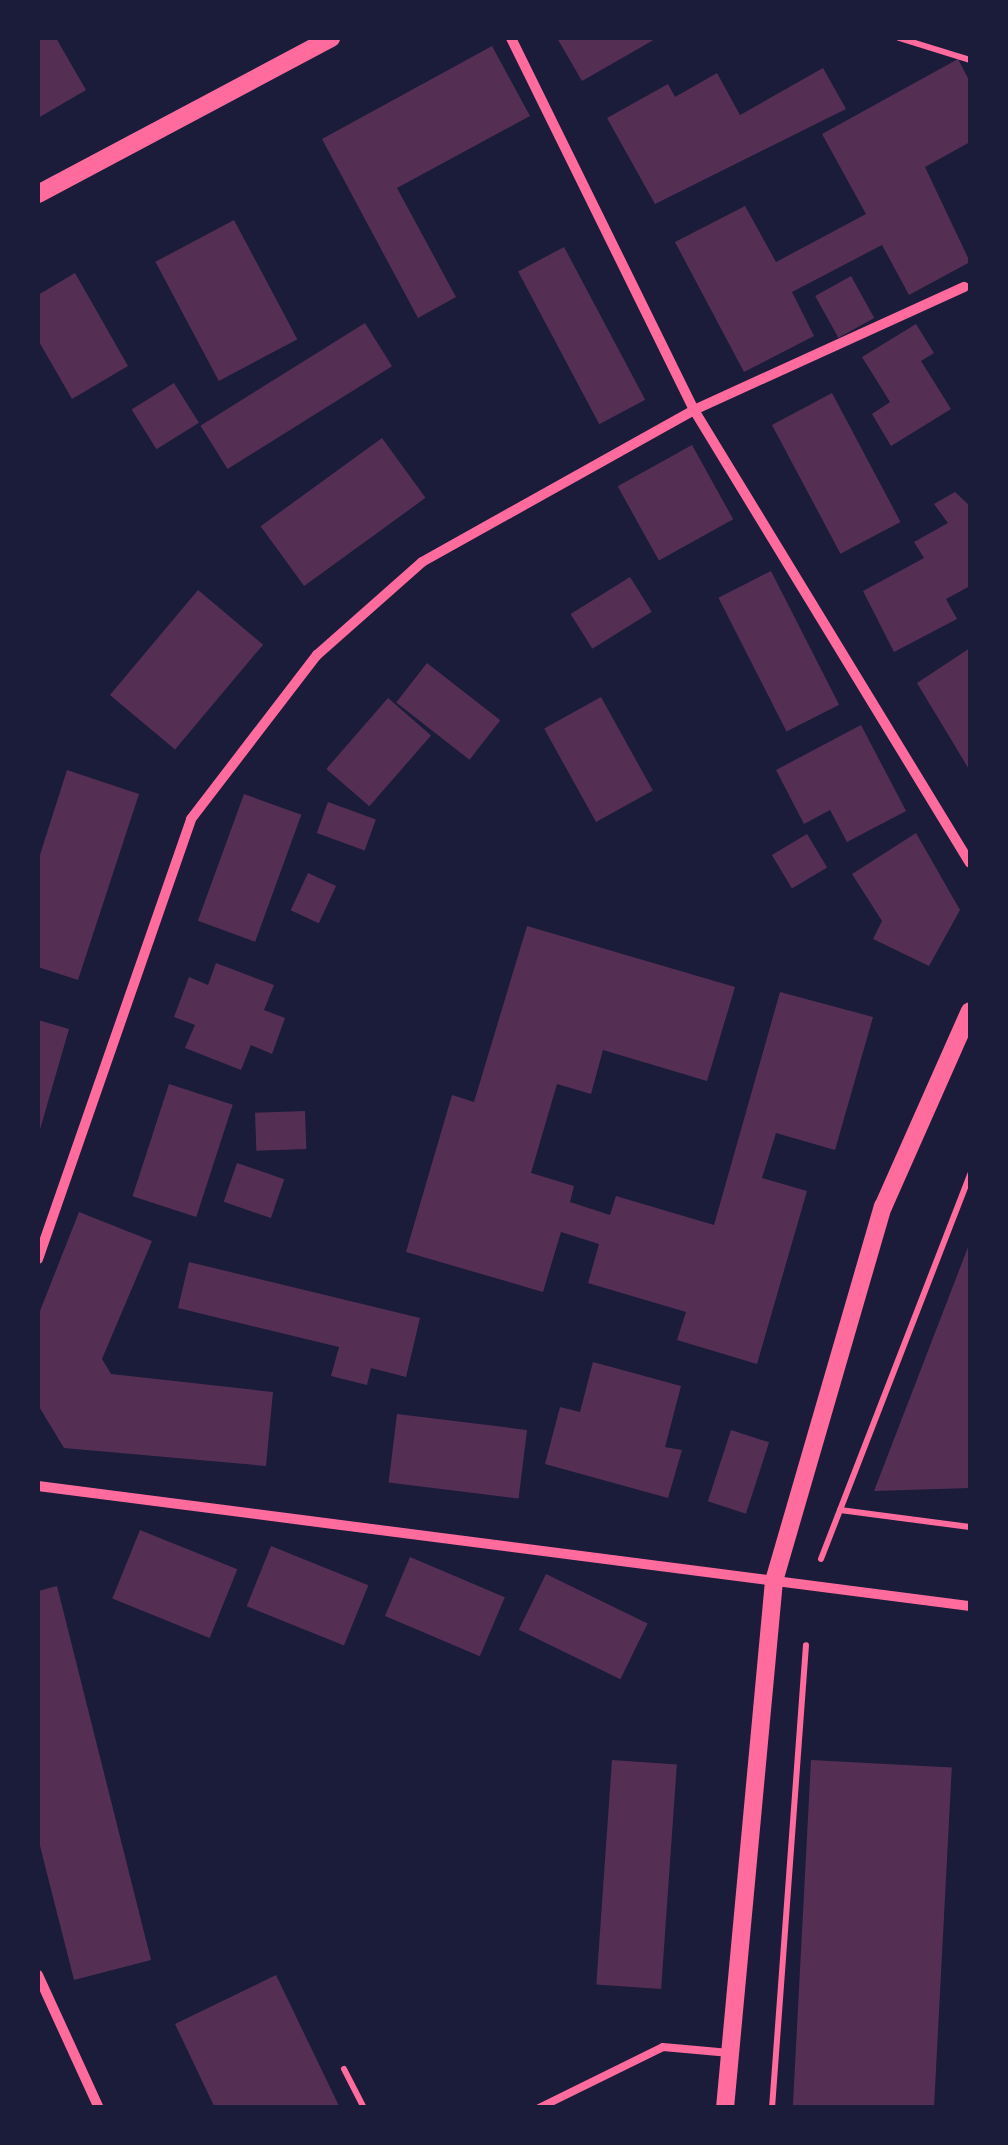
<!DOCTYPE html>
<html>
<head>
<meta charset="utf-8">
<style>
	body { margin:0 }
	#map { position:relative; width:1008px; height:2145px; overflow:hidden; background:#1b1b3a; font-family:Arial,sans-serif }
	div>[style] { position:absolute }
	.building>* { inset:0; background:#542f53; transform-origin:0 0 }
	.path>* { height:6px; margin:-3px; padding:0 3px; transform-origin:3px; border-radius:3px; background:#ff6b9d }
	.service>* { height:8px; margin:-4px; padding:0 4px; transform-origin:4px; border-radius:4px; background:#ff6b9d }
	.minor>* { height:10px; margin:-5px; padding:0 5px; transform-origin:5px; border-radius:5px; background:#ff6b9d }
	.tertiary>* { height:18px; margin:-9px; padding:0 9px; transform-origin:9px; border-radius:9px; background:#ff6b9d }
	span { translate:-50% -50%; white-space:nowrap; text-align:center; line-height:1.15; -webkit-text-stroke:10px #1b1b3a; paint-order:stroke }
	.frame { position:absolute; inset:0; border:40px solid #1b1b3a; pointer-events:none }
</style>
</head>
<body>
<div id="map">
	<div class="building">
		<div style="clip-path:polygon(38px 38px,56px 38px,86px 90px,38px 118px)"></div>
		<div style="clip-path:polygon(557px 38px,657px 38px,582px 81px)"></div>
		<div style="clip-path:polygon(492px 46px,530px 116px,397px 188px,456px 297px,418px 318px,322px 139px)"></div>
		<div style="clip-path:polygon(958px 59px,970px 82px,970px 142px,925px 167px,970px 262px,909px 295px,882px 245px,792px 292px,814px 336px,744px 372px,675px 242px,745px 206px,776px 262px,866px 214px,822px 134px)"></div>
		<div style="clip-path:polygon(823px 68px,846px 109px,655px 204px,607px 118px,668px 84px,675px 97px,717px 73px,740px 115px)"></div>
		<div style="left:234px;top:220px;width:135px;height:89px;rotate:62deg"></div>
		<div style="left:564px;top:247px;width:173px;height:52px;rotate:62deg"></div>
		<div style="clip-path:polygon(75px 273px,128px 366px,72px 399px,38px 340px,38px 295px)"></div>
		<div style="left:851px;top:276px;width:48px;height:41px;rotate:61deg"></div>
		<div style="left:365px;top:323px;width:51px;height:194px;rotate:58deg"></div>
		<div style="clip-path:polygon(916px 324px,934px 353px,921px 361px,951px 409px,891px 446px,872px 414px,890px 402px,862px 357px)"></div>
		<div style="left:174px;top:383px;width:47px;height:50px;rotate:58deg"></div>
		<div style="left:832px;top:393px;width:146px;height:68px;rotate:62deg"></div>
		<div style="left:382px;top:438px;width:74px;height:150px;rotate:54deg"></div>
		<div style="left:692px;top:445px;width:85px;height:85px;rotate:61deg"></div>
		<div style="clip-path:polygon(955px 492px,970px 506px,970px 586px,946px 599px,957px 619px,894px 652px,863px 591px,924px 558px,914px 542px,948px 523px,934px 504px)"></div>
		<div style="left:771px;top:571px;width:150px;height:59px;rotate:63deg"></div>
		<div style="left:630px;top:577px;width:41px;height:70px;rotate:58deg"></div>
		<div style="left:198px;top:590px;width:85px;height:137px;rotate:40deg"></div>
		<div style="clip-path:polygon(970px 648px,970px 771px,917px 683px)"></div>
		<div style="left:427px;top:663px;width:93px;height:50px;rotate:38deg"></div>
		<div style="left:601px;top:697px;width:107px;height:65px;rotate:61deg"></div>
		<div style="left:388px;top:698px;width:57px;height:94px;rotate:41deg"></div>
		<div style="clip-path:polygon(861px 725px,906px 811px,847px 842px,830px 810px,804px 824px,776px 770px)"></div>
		<div style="clip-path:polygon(67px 770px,139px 794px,78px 980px,38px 967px,38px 861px)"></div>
		<div style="left:244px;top:794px;width:61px;height:135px;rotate:20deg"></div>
		<div style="left:328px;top:802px;width:51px;height:33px;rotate:20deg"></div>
		<div style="clip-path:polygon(916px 833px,960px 910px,929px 966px,873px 939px,882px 921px,852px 874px)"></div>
		<div style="left:807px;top:834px;width:39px;height:41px;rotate:59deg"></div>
		<div style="left:308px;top:873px;width:31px;height:41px;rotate:25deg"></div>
		<div style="clip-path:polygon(527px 926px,735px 987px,707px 1081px,603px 1050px,591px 1094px,557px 1084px,531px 1173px,574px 1186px,570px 1202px,610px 1215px,616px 1196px,714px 1225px,780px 992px,873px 1017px,835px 1150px,776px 1133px,762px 1178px,807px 1191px,757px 1364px,677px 1340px,686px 1312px,588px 1283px,599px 1244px,561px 1232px,543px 1292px,406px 1252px,452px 1095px,474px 1102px)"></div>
		<div style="clip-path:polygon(216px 963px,274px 985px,264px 1010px,285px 1018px,272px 1054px,251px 1045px,241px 1070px,185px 1048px,195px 1025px,174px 1017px,189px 977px,208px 985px)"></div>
		<div style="clip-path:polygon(38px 1020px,69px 1029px,39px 1133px,38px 1133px)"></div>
		<div style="left:169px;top:1084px;width:67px;height:118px;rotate:18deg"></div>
		<div style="left:305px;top:1111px;width:38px;height:50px;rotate:88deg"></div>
		<div style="left:237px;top:1163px;width:50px;height:41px;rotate:19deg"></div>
		<div style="clip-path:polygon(79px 1212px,152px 1241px,102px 1359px,111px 1374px,273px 1392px,266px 1466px,64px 1448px,38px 1405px,38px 1316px)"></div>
		<div style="clip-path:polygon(970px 1242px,970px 1488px,874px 1491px)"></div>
		<div style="clip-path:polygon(189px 1262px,420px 1318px,406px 1377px,371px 1368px,367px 1385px,331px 1376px,339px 1347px,178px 1308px)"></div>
		<div style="clip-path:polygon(593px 1362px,681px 1386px,665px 1447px,682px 1450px,668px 1498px,545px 1464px,560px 1407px,580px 1412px)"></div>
		<div style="left:397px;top:1414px;width:131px;height:69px;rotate:7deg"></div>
		<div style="left:731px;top:1430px;width:40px;height:75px;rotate:18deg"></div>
		<div style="left:140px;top:1530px;width:105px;height:74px;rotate:22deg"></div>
		<div style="left:271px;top:1546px;width:105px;height:65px;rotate:22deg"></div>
		<div style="left:410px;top:1557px;width:103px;height:64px;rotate:23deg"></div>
		<div style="left:546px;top:1574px;width:113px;height:62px;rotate:26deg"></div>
		<div style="clip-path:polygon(57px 1586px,151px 1960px,74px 1980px,38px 1838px,38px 1591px)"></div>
		<div style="left:612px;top:1760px;width:65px;height:225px;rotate:4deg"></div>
		<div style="left:811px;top:1760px;width:141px;height:349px;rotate:3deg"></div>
		<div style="clip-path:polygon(276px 1975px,340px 2108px,215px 2108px,175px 2024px)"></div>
	</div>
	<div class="path">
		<div style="left:899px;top:38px;width:74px;rotate:17.2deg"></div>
		<div style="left:840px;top:1510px;width:131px;rotate:7.5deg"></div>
		<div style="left:821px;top:1559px;width:413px;rotate:-68.8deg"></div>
		<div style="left:344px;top:2069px;width:44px;rotate:62.9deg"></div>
		<div style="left:772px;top:2108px;width:464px;rotate:-85.8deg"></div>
	</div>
	<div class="service">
		<div style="left:539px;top:2108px;width:138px;rotate:-26.2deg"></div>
		<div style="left:663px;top:2047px;width:67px;rotate:5.1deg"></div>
	</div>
	<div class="minor">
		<div style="left:511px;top:38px;width:415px;rotate:63.8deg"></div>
		<div style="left:694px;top:410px;width:530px;rotate:58.65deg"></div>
		<div style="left:38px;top:1259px;width:466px;rotate:-70.8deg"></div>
		<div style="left:191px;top:819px;width:207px;rotate:-52.5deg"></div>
		<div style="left:317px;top:655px;width:140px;rotate:-41.5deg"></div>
		<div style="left:422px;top:562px;width:312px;rotate:-29.2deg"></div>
		<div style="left:694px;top:410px;width:297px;rotate:-24.5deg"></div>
		<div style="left:38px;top:1486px;width:940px;rotate:7.34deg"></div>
		<div style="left:38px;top:1975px;width:146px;rotate:65.4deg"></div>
	</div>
	<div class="tertiary">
		<div style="left:38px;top:194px;width:332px;rotate:-28deg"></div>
		<div style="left:725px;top:2108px;width:529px;rotate:-84.69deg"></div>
		<div style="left:774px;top:1581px;width:390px;rotate:-73.8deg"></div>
		<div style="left:883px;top:1207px;width:214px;rotate:-66.1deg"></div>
	</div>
	<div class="frame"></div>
</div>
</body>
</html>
